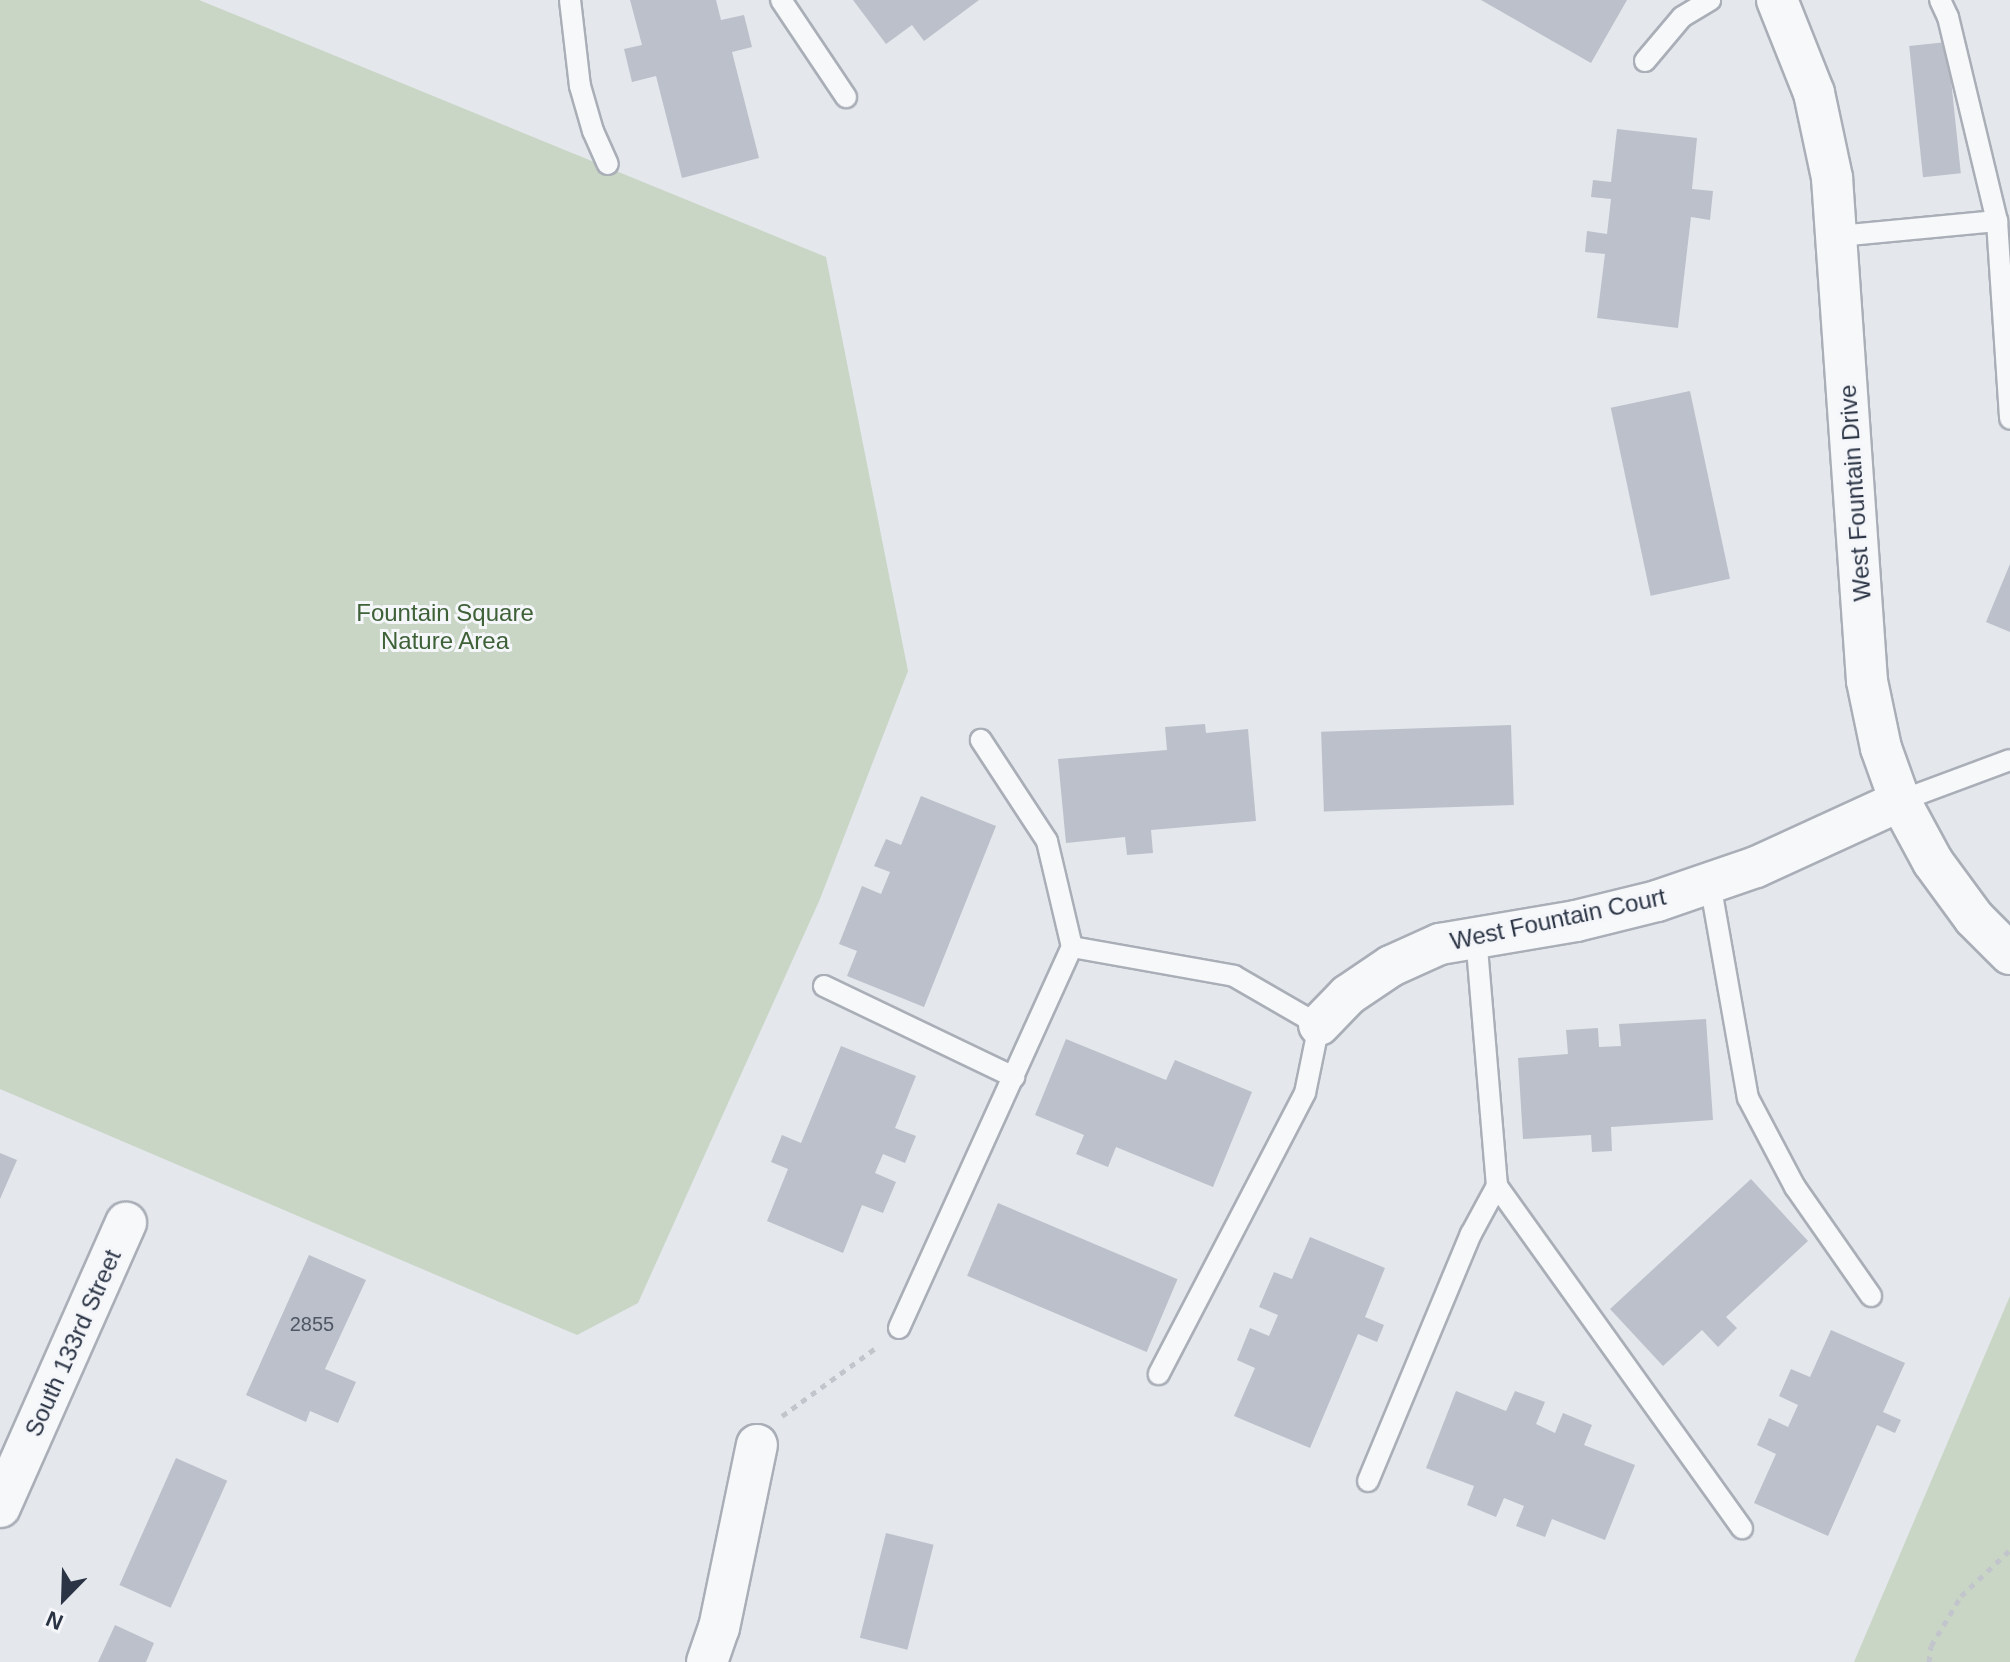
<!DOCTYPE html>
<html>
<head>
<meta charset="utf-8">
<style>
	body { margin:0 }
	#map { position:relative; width:2010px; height:1662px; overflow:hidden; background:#e4e7ec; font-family:Arial,sans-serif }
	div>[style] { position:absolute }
	.green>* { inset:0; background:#c9d6c5 }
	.building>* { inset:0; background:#bbc0ca; transform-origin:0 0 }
	.path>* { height:5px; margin-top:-2.5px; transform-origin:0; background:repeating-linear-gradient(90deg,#c2c5cb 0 6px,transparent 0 12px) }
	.roads { filter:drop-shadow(2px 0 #a9aeb7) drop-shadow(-2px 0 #a9aeb7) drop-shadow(0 2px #a9aeb7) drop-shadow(0 -2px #a9aeb7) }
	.service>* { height:20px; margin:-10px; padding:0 10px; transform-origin:10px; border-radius:10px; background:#f7f8fa }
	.minor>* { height:40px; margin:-20px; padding:0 20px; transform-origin:20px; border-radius:20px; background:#f7f8fa }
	span { translate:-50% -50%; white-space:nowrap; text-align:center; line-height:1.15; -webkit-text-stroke:6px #f4f6f9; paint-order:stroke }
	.number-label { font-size:20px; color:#4f5766 }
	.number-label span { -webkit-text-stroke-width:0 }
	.street-label { font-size:24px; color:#2b3445 }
	.park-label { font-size:24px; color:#3f6138 }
	.north { position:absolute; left:24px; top:1558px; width:80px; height:80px; -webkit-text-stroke:6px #f4f6f9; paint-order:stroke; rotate:203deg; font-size:22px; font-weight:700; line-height:32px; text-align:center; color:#2b3445 }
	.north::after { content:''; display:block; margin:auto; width:28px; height:36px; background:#2b3445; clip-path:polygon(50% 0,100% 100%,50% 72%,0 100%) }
</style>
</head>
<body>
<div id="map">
	<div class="green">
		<div style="clip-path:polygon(0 0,199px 0,826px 257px,908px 671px,820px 899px,638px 1303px,577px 1335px,0 1089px)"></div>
		<div style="clip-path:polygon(2010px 1296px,2010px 1662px,1854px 1662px)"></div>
	</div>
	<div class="building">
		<div style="clip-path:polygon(630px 0,716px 0,721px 20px,744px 15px,752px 47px,732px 52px,759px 158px,682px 178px,656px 76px,632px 82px,624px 49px,642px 45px)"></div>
		<div style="clip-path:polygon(853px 0,979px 0,924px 41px,912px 25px,886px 44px)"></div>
		<div style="clip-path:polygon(1481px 0,1627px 0,1591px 63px)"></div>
		<div style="left:1947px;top:42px;width:132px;height:38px;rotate:84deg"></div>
		<div style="clip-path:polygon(1617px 129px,1697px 138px,1692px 189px,1713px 191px,1710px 220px,1691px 217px,1678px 328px,1597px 318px,1605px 254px,1585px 252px,1587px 231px,1607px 234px,1611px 199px,1591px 197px,1593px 180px,1611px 182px)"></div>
		<div style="left:1690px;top:391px;width:192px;height:81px;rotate:78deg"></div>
		<div style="clip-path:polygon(2010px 564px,2010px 632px,1986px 622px)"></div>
		<div style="clip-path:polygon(1205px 724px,1206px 733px,1248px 729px,1256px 821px,1151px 830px,1153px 853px,1127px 855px,1125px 837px,1066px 843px,1058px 759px,1167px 750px,1165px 727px)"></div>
		<div style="left:1511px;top:725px;width:80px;height:190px;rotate:88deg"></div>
		<div style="clip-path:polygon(921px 796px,996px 826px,924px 1007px,847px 976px,857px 951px,839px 944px,862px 886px,881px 894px,890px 872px,874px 866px,886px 839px,901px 845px)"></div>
		<div style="clip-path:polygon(1706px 1019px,1713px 1120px,1611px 1127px,1612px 1151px,1592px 1152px,1591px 1135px,1523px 1139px,1518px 1058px,1568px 1054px,1566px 1030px,1598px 1028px,1599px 1047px,1621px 1046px,1619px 1024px)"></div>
		<div style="clip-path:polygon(1066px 1039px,1166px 1080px,1175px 1060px,1252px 1092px,1213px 1187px,1116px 1147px,1108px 1167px,1076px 1154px,1084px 1135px,1035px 1115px)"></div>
		<div style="clip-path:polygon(841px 1046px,916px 1076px,895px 1128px,916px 1136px,905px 1163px,883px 1154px,875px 1173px,896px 1182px,883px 1213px,862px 1205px,843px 1253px,767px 1221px,788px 1169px,771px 1162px,782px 1135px,801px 1143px)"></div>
		<div style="clip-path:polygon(0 1153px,17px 1160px,0 1199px)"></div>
		<div style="clip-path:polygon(1751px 1179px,1808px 1241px,1726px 1317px,1737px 1328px,1718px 1347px,1702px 1330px,1663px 1366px,1610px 1309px)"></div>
		<div style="left:998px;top:1203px;width:195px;height:79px;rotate:23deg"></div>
		<div style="clip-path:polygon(1310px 1237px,1385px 1268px,1365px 1317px,1384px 1325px,1377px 1342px,1358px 1334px,1310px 1448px,1234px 1416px,1255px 1368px,1237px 1360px,1250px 1328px,1269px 1336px,1278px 1315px,1259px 1307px,1274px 1272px,1292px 1279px)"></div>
		<div style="clip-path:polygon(309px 1255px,366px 1280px,325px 1369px,356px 1382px,338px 1423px,310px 1411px,306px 1422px,246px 1395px)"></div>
		<div style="clip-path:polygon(1831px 1330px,1905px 1363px,1883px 1412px,1901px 1420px,1895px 1433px,1877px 1425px,1828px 1536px,1754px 1503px,1776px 1454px,1757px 1445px,1769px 1418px,1788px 1427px,1798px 1405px,1779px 1396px,1791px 1369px,1810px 1377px)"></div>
		<div style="clip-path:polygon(1456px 1391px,1506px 1411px,1515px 1391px,1545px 1402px,1536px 1424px,1555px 1433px,1563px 1413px,1592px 1425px,1584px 1445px,1635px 1465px,1605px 1540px,1552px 1519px,1545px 1537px,1516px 1526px,1524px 1506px,1504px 1498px,1496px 1517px,1467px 1505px,1474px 1486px,1426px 1468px)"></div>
		<div style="left:176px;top:1458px;width:56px;height:139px;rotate:24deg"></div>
		<div style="left:886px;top:1533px;width:49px;height:108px;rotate:14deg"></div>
		<div style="clip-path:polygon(115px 1625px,154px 1643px,146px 1662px,98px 1662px)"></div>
	</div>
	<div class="path">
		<div style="left:782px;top:1416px;width:117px;rotate:-36deg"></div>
		<div style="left:1929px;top:1662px;width:16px;rotate:-83deg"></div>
		<div style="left:1931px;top:1646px;width:58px;rotate:-59deg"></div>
		<div style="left:1961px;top:1596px;width:67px;rotate:-43.2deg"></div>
	</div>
	<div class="roads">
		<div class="service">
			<div style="left:570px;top:0;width:87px;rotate:83.4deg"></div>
			<div style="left:580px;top:86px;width:47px;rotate:73.9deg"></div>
			<div style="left:593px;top:131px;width:36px;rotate:66deg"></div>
			<div style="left:781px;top:0;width:117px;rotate:56.2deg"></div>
			<div style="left:1940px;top:0;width:19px;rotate:65deg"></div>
			<div style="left:1948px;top:17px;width:210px;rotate:76.5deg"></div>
			<div style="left:1997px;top:221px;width:198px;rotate:86.2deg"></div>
			<div style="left:1645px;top:61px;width:57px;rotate:-49.9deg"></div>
			<div style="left:1682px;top:17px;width:33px;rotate:-31deg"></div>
			<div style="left:1838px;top:236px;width:160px;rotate:-5.4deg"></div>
			<div style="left:1900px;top:801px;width:117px;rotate:-20.4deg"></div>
			<div style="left:1710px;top:883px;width:218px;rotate:80deg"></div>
			<div style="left:1748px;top:1098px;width:101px;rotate:62.2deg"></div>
			<div style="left:1795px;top:1187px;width:133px;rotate:55.1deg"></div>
			<div style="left:1476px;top:936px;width:251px;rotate:85.2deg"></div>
			<div style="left:1497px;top:1186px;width:421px;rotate:54.4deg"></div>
			<div style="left:1072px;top:947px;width:165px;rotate:10.1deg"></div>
			<div style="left:1234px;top:976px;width:98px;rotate:30deg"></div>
			<div style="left:1319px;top:1025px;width:69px;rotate:101.6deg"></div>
			<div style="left:1305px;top:1093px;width:317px;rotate:117.5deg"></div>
			<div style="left:824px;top:986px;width:211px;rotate:25.6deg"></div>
			<div style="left:899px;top:1328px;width:418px;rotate:-65.6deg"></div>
			<div style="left:1072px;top:947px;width:109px;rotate:-103.3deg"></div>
			<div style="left:1047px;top:841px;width:121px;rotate:-123.2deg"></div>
			<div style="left:1368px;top:1481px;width:268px;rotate:-67.4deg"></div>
			<div style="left:1471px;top:1234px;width:55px;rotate:-61.6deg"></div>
		</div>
		<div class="minor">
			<div style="left:1777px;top:0;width:100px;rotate:68.3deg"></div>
			<div style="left:1814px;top:93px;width:87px;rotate:78deg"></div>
			<div style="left:1832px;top:178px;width:504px;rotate:86.02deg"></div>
			<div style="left:1867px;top:681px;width:68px;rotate:78.2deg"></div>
			<div style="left:1881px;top:748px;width:56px;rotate:70.3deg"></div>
			<div style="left:1900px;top:801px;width:69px;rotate:61.6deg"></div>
			<div style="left:1933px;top:862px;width:69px;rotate:53.8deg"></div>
			<div style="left:1974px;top:918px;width:51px;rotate:45deg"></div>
			<div style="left:1319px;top:1025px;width:42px;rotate:-46deg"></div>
			<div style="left:1348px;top:995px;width:52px;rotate:-34deg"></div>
			<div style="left:1391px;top:966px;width:54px;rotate:-24.2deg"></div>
			<div style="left:1440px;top:944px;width:138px;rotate:-9.6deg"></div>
			<div style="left:1576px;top:921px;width:83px;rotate:-13.9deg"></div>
			<div style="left:1657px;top:901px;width:105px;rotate:-19deg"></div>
			<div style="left:1756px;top:867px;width:158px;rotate:-24.6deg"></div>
			<div style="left:0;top:1507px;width:311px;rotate:-66.1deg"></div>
			<div style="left:707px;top:1662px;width:36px;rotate:-71deg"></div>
			<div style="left:719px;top:1628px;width:187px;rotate:-78.3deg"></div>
		</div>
	</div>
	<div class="number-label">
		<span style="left:312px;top:1324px">2855</span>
	</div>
	<div class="street-label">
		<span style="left:1855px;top:493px;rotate:-94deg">West Fountain Drive</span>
		<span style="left:1558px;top:919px;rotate:-12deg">West Fountain Court</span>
		<span style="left:73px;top:1343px;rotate:-66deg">South 133rd Street</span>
	</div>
	<div class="park-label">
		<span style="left:445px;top:627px">Fountain Square<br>Nature Area</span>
	</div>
	<div class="north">N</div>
</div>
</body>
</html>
